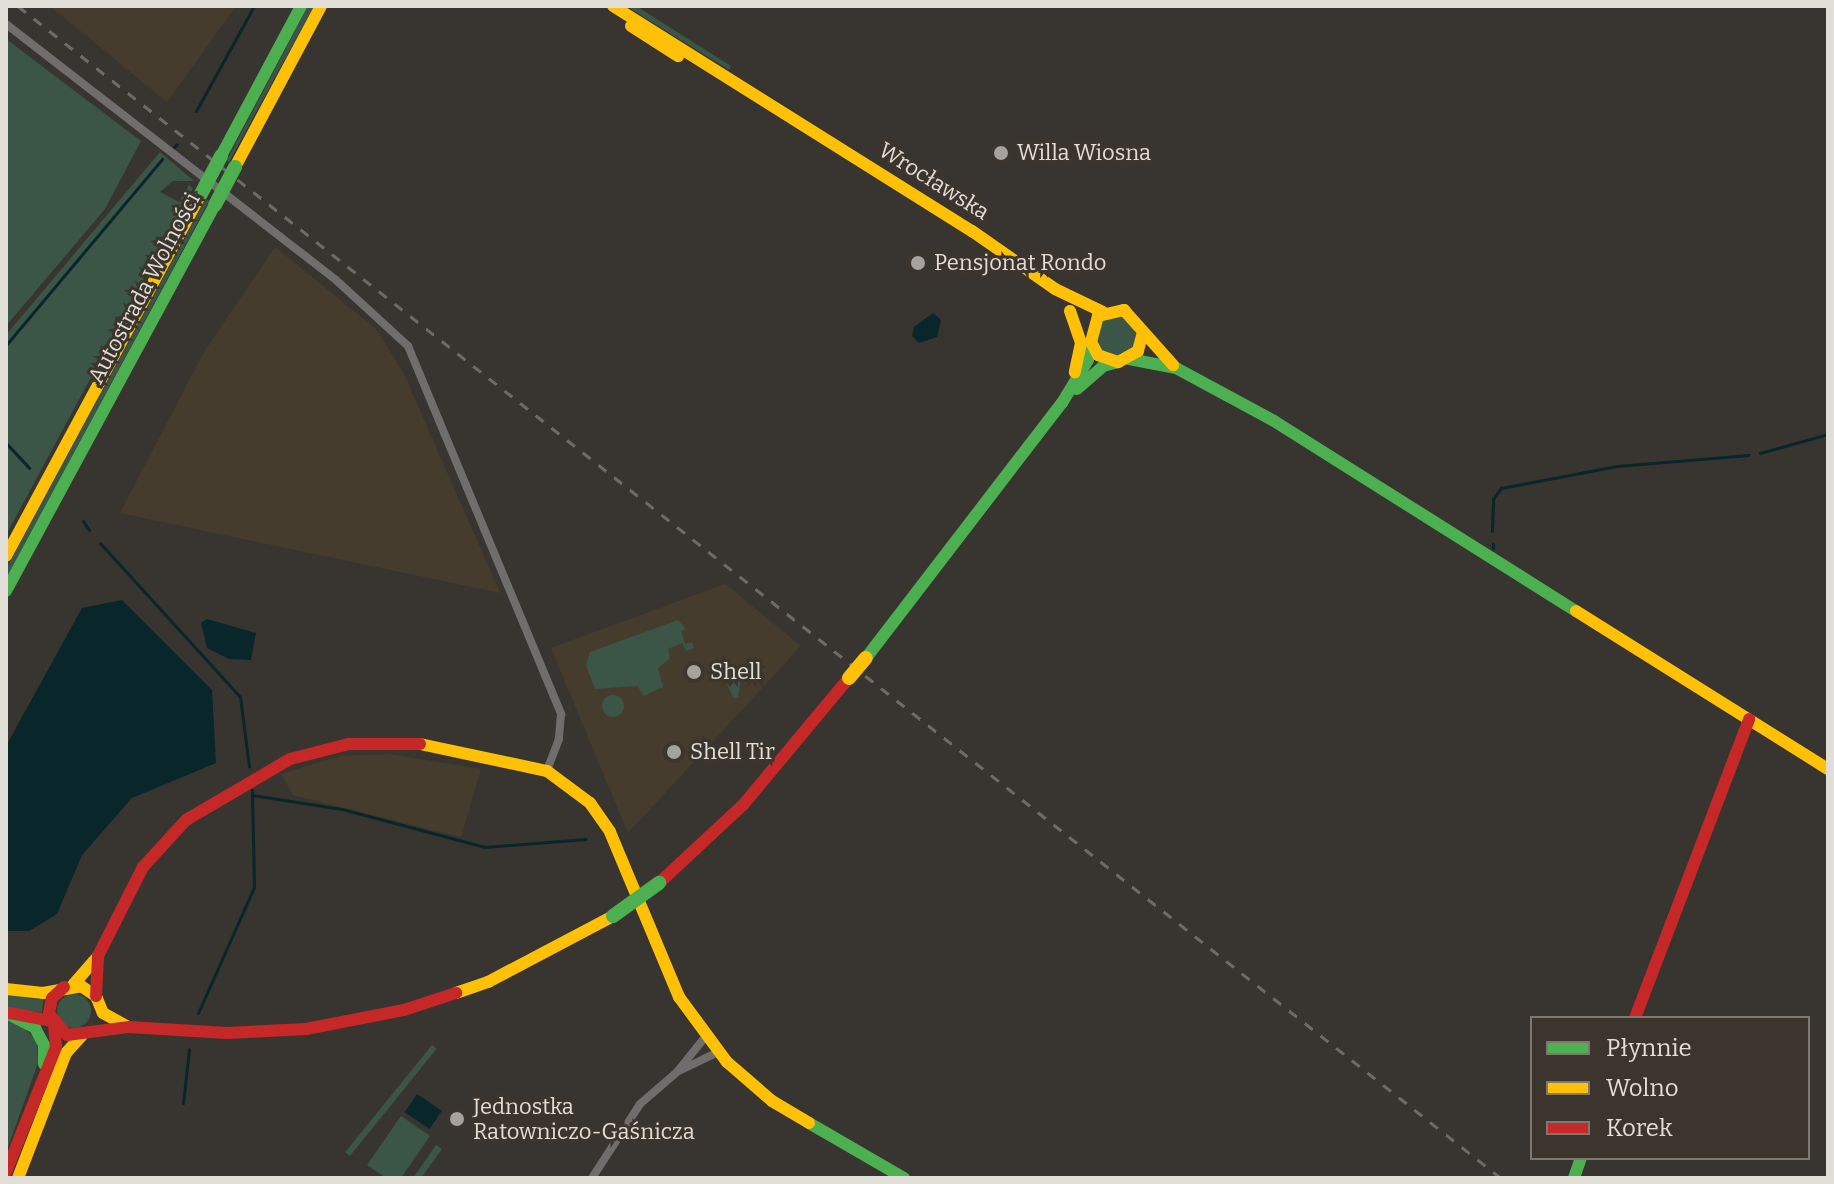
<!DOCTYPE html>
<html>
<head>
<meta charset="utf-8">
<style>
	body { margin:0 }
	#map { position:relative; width:1834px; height:1184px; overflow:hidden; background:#383530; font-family:Bitter,serif }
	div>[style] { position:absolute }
	.built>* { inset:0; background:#463c2e }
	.green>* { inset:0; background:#3b5546; transform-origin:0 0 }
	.round { border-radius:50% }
	.water>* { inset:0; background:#09262a; transform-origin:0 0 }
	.stream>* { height:3px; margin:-1.5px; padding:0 1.5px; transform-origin:1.5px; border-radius:1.5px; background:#09262a }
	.street>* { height:8px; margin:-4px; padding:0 4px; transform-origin:4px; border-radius:4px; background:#6f6e6c }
	.fast>* { height:12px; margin:-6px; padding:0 6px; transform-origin:6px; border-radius:6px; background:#4caf50 }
	.slow>* { height:12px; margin:-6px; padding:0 6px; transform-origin:6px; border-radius:6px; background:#ffc107 }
	.jam>* { height:12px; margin:-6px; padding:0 6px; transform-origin:6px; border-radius:6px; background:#c62828 }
	.rail>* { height:3px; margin-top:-1.5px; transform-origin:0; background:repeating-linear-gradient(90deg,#6c6b67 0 10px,transparent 0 20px) }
	.fast-bridge>* { height:14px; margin:-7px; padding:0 7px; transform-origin:7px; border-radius:7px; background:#4caf50 }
	.slow-bridge>* { height:14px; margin:-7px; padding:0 7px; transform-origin:7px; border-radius:7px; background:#ffc107 }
	.dots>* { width:22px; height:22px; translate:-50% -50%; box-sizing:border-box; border:4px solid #3c352d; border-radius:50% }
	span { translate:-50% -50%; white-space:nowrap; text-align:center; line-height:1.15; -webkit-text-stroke:6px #3c352d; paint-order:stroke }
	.poi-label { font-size:22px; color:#e1ddd7 }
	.left { translate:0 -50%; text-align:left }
	.street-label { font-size:22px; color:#e1ddd7 }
	.frame { position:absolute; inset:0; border:8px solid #e1ddd7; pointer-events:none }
	.legend { position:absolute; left:1530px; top:1016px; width:280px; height:144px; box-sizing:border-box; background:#3c352d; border:2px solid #7e7871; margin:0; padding:10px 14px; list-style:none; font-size:24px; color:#e1ddd7 }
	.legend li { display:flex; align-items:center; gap:16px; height:40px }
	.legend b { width:40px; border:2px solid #7e7871 }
</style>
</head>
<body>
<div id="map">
	<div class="built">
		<div style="clip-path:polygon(50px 6px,236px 6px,167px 102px)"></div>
		<div style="clip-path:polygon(275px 247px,376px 329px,404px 374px,500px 593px,120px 513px,204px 352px)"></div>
		<div style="clip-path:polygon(725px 584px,801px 646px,628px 833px,551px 648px)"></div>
		<div style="clip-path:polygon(390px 754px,481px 769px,461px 837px,293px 795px,281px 774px,340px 756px)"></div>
	</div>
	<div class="green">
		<div style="clip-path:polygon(308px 6px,314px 6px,229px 162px,227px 160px)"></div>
		<div style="clip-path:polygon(626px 6px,636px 6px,731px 66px,729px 70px)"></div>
		<div style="clip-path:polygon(6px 39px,141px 141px,105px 209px,6px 326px)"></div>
		<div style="clip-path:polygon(160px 152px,194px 181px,173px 181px,160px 192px,179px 202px,189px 185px,193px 188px,6px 535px,6px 335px)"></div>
		<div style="clip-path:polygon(206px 199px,209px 201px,6px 579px,6px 569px)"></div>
		<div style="clip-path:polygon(1122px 316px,1137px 332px,1133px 347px,1118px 356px,1102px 350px,1097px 341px,1103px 320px)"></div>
		<div style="clip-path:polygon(678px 620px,686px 629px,681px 631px,685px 644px,692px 642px,694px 648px,686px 651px,682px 643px,668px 649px,670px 658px,658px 668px,663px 687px,643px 696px,638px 686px,595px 689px,586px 665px,590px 652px)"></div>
		<div style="clip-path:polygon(721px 669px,741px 677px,738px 698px,733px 698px)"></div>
		<div class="round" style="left:602px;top:695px;width:22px;height:22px"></div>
		<div style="left:6px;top:993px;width:38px;height:15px;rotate:7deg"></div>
		<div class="round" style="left:57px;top:994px;width:34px;height:34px"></div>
		<div style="clip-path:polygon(6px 1020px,22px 1026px,37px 1041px,38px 1063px,6px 1153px)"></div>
		<div style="left:432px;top:1045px;width:6px;height:138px;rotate:39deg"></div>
		<div style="clip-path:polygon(401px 1116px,430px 1136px,401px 1178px,386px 1178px,367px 1165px)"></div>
		<div style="clip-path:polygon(436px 1145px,442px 1149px,421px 1178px,413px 1178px)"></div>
	</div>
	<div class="water">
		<div style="clip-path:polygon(933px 313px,941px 320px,937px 337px,919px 343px,912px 336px,914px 327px)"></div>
		<div style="clip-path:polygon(122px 600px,212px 690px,216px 763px,132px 798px,82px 855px,57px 914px,29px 931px,6px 931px,6px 746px,82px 608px)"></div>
		<div style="clip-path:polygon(207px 619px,256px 633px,251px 660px,229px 659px,207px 648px,201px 623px)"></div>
		<div style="left:417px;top:1094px;width:30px;height:22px;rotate:34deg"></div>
	</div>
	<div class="stream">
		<div style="left:196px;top:111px;width:120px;rotate:-61.1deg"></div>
		<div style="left:174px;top:147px;width:4px;rotate:-45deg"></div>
		<div style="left:6px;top:345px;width:243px;rotate:-50deg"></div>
		<div style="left:6px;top:443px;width:34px;rotate:47deg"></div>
		<div style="left:1760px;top:453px;width:71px;rotate:-15.6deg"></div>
		<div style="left:83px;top:521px;width:11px;rotate:56deg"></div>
		<div style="left:1492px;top:531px;width:32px;rotate:-88deg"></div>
		<div style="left:1493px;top:499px;width:14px;rotate:-54deg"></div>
		<div style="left:1501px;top:488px;width:118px;rotate:-10.7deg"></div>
		<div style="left:1617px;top:466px;width:132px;rotate:-4.8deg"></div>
		<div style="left:100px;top:543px;width:208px;rotate:47.7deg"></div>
		<div style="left:240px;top:697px;width:70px;rotate:82.6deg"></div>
		<div style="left:1493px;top:544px;width:4px;rotate:90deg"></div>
		<div style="left:252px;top:795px;width:91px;rotate:8.8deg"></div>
		<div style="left:342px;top:809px;width:148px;rotate:14.9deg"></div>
		<div style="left:485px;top:847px;width:101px;rotate:-4.5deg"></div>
		<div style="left:198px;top:1013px;width:138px;rotate:-66deg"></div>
		<div style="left:254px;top:887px;width:97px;rotate:-91.2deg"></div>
		<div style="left:183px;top:1103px;width:54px;rotate:-83.7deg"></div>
	</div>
	<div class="street">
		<div style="left:6px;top:24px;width:418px;rotate:37.8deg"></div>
		<div style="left:336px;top:280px;width:98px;rotate:42.5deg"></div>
		<div style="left:408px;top:346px;width:399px;rotate:67.4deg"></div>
		<div style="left:561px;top:714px;width:25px;rotate:95deg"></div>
		<div style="left:559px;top:739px;width:34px;rotate:111deg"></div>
		<div style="left:681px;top:1070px;width:41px;rotate:-25.9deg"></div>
		<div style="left:592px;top:1178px;width:88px;rotate:-57deg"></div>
		<div style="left:640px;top:1104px;width:49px;rotate:-40.9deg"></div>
		<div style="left:677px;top:1072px;width:45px;rotate:-51.3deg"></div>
	</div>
	<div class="fast">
		<div style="left:221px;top:156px;width:170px;rotate:-61.9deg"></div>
		<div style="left:1129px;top:359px;width:48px;rotate:10.8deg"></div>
		<div style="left:1176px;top:368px;width:111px;rotate:28.4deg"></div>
		<div style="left:1274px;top:421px;width:357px;rotate:32.2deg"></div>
		<div style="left:1077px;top:389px;width:35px;rotate:-41deg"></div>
		<div style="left:1103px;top:366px;width:16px;rotate:-15deg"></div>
		<div style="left:6px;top:591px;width:439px;rotate:-61.6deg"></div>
		<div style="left:866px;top:658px;width:322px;rotate:-52.5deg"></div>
		<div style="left:1062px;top:403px;width:50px;rotate:-58.8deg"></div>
		<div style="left:1088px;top:360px;width:18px;rotate:-81deg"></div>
		<div style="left:6px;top:1013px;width:33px;rotate:27deg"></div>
		<div style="left:35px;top:1028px;width:19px;rotate:62deg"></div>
		<div style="left:44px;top:1045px;width:19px;rotate:90deg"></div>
		<div style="left:809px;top:1123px;width:110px;rotate:30.1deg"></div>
		<div style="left:1574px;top:1178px;width:21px;rotate:-71deg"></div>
	</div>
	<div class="slow">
		<div style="left:613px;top:6px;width:424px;rotate:32.1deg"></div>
		<div style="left:972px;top:231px;width:101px;rotate:34.9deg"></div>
		<div style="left:1055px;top:289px;width:53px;rotate:25.6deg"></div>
		<div style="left:631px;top:26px;width:56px;rotate:32.6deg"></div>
		<div style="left:235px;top:167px;width:183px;rotate:-61.9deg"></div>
		<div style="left:1070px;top:311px;width:34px;rotate:71deg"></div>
		<div style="left:1081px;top:343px;width:30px;rotate:102deg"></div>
		<div style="left:1143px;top:332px;width:20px;rotate:105deg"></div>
		<div style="left:1138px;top:351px;width:23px;rotate:151deg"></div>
		<div style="left:1118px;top:362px;width:21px;rotate:-161deg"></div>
		<div style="left:1098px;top:355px;width:15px;rotate:-118deg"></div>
		<div style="left:1091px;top:342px;width:27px;rotate:-75deg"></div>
		<div style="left:1098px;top:316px;width:27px;rotate:-13deg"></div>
		<div style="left:1124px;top:310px;width:74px;rotate:48.3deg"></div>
		<div style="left:6px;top:556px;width:411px;rotate:-61.7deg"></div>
		<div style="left:1576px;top:611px;width:297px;rotate:32.1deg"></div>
		<div style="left:420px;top:744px;width:130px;rotate:12deg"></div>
		<div style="left:547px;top:771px;width:54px;rotate:36.7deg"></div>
		<div style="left:590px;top:803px;width:35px;rotate:55deg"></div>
		<div style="left:610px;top:832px;width:179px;rotate:67.3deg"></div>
		<div style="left:679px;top:997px;width:81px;rotate:53.6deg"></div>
		<div style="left:727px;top:1062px;width:60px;rotate:40.9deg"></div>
		<div style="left:772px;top:1101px;width:43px;rotate:30.7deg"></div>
		<div style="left:73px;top:985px;width:38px;rotate:-49deg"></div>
		<div style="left:6px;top:989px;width:37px;rotate:6deg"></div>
		<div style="left:43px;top:993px;width:39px;rotate:-10deg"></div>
		<div style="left:81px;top:986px;width:18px;rotate:34deg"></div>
		<div style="left:96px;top:996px;width:18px;rotate:68deg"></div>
		<div style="left:103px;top:1013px;width:29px;rotate:29deg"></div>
		<div style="left:456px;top:993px;width:34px;rotate:-19deg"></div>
		<div style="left:488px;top:982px;width:141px;rotate:-27.8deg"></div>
		<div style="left:18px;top:1178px;width:134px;rotate:-69deg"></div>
		<div style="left:66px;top:1053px;width:24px;rotate:-48deg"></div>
	</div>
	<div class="jam">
		<div style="left:659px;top:883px;width:115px;rotate:-42.9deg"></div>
		<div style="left:743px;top:805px;width:165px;rotate:-50.2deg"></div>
		<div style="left:64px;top:987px;width:16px;rotate:137deg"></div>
		<div style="left:52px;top:998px;width:16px;rotate:101deg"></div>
		<div style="left:49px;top:1014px;width:28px;rotate:49deg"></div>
		<div style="left:67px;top:1035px;width:63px;rotate:-7.4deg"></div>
		<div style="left:129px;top:1027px;width:98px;rotate:3.5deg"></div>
		<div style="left:227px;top:1033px;width:79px;rotate:-2.9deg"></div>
		<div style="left:306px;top:1029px;width:100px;rotate:-11deg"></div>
		<div style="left:404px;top:1010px;width:55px;rotate:-18.1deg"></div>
		<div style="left:96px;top:996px;width:40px;rotate:-87.1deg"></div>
		<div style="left:98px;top:956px;width:100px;rotate:-63.2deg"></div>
		<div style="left:143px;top:867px;width:64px;rotate:-47.5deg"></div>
		<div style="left:186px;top:820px;width:121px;rotate:-30.4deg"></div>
		<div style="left:290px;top:759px;width:61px;rotate:-14.3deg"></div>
		<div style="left:349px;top:744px;width:71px"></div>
		<div style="left:10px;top:1013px;width:43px;rotate:10.8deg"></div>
		<div style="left:1635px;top:1018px;width:320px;rotate:-69.1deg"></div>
		<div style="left:6px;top:1172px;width:135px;rotate:-68.2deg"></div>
		<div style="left:56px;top:1047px;width:21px;rotate:-95deg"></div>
	</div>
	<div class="rail">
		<div style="left:18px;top:6px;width:1890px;rotate:38.32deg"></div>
	</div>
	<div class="fast-bridge">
		<div style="left:201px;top:194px;width:43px;rotate:-62.2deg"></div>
		<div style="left:215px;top:205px;width:43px;rotate:-62.2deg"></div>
		<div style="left:613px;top:916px;width:57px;rotate:-35.7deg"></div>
	</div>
	<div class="slow-bridge">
		<div style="left:849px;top:678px;width:26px;rotate:-50deg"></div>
	</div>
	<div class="dots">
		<div style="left:1001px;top:153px;background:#a6a29d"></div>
		<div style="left:918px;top:263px;background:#a6a29d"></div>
		<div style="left:694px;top:672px;background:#a6a29d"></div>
		<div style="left:674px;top:752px;background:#a6a29d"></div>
		<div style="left:457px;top:1119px;background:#a6a29d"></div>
	</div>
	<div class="poi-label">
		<span class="left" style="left:1017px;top:153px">Willa Wiosna</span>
		<span class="left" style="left:934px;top:263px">Pensjonat Rondo</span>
		<span class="left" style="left:710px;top:672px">Shell</span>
		<span class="left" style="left:690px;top:752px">Shell Tir</span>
		<span class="left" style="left:473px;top:1119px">Jednostka<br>Ratowniczo-Gaśnicza</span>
	</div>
	<div class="street-label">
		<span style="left:934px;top:181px;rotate:32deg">Wrocławska</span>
		<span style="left:144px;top:288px;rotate:-62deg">Autostrada Wolności</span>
	</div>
	<div class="frame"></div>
	<ul class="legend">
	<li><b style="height:10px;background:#4caf50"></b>Płynnie</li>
	<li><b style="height:10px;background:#ffc107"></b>Wolno</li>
	<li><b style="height:10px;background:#c62828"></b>Korek</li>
	</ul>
</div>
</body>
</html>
